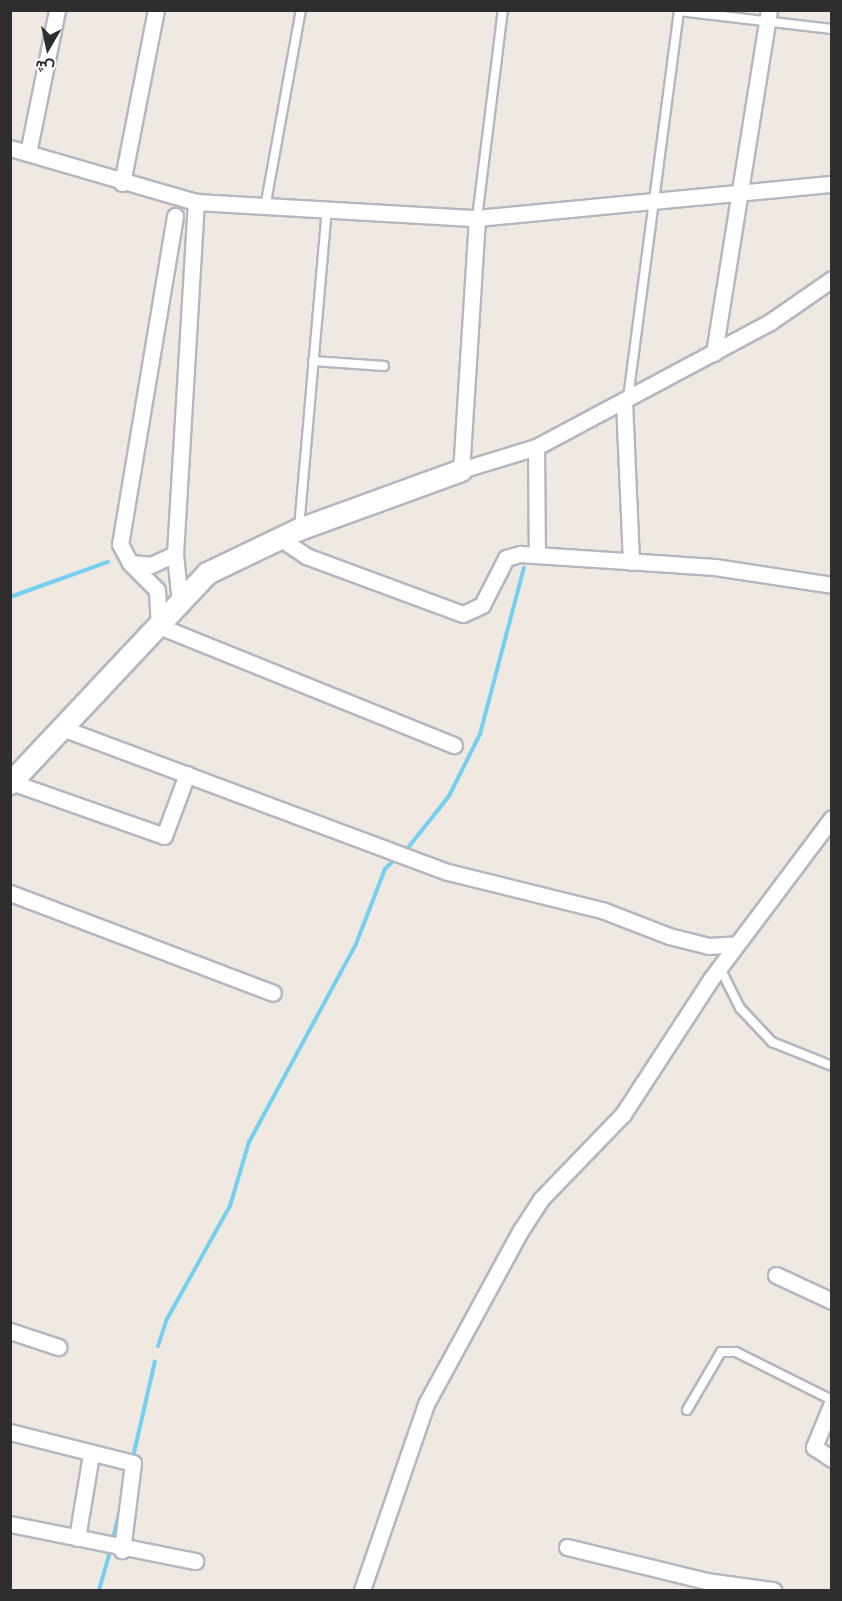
<!DOCTYPE html>
<html>
<head>
<meta charset="utf-8">
<style>
	body { margin:0 }
	#map { position:relative; width:842px; height:1601px; overflow:hidden; background:#efe9e1; font-family:Overpass,Vazirmatn,sans-serif }
	div>[style] { position:absolute }
	.stream>* { height:4px; margin:-2px; padding:0 2px; transform-origin:2px; border-radius:2px; background:#75cff0 }
	.roads { filter:drop-shadow(2px 0 #b4b7c1) drop-shadow(-2px 0 #b4b7c1) drop-shadow(0 2px #b4b7c1) drop-shadow(0 -2px #b4b7c1) }
	.lane>* { height:8px; margin:-4px; padding:0 4px; transform-origin:4px; border-radius:4px; background:#fff }
	.street>* { height:15px; margin:-7.5px; padding:0 7.5px; transform-origin:7.5px; border-radius:7.5px; background:#fff }
	.secondary>* { height:21px; margin:-10.5px; padding:0 10.5px; transform-origin:10.5px; border-radius:10.5px; background:#fff }
	span { translate:-50% -50%; white-space:nowrap; text-align:center; line-height:1.15; -webkit-text-stroke:6px #fff; paint-order:stroke }
	.frame { position:absolute; inset:0; border:12px solid #2e2e2e; pointer-events:none }
	.north { position:absolute; left:18px; top:18px; width:60px; height:60px; -webkit-text-stroke:4px #fff; paint-order:stroke; rotate:189deg; font-size:16px; font-weight:700; line-height:24px; text-align:center; color:#2e2e2e }
	.north::after { content:''; display:block; margin:auto; width:21px; height:27px; background:#2e2e2e; clip-path:polygon(50% 0,100% 100%,50% 72%,0 100%) }
</style>
</head>
<body>
<div id="map">
	<div class="stream">
		<div style="left:10px;top:597px;width:104px;rotate:-19.7deg"></div>
		<div style="left:407px;top:849px;width:68px;rotate:-51.6deg"></div>
		<div style="left:449px;top:796px;width:69px;rotate:-63.4deg"></div>
		<div style="left:480px;top:734px;width:172px;rotate:-75.2deg"></div>
		<div style="left:158px;top:1346px;width:28px;rotate:-72deg"></div>
		<div style="left:167px;top:1319px;width:129px;rotate:-60.9deg"></div>
		<div style="left:230px;top:1206px;width:67px;rotate:-73.5deg"></div>
		<div style="left:249px;top:1142px;width:225px;rotate:-61.6deg"></div>
		<div style="left:356px;top:944px;width:80px;rotate:-68.9deg"></div>
		<div style="left:385px;top:869px;width:11px;rotate:-45deg"></div>
		<div style="left:133px;top:1457px;width:98px;rotate:-77.1deg"></div>
		<div style="left:112px;top:1542px;width:32px;rotate:-76deg"></div>
		<div style="left:99px;top:1590px;width:37px;rotate:-74deg"></div>
	</div>
	<div class="roads">
		<div class="lane">
			<div style="left:679px;top:11px;width:154px;rotate:6.7deg"></div>
			<div style="left:266px;top:202px;width:195px;rotate:-79.7deg"></div>
			<div style="left:477px;top:218px;width:210px;rotate:-82.9deg"></div>
			<div style="left:313px;top:361px;width:71px;rotate:4deg"></div>
			<div style="left:628px;top:398px;width:391px;rotate:-82.5deg"></div>
			<div style="left:299px;top:528px;width:321px;rotate:-85deg"></div>
			<div style="left:720px;top:968px;width:45px;rotate:63.4deg"></div>
			<div style="left:740px;top:1008px;width:47px;rotate:46.7deg"></div>
			<div style="left:772px;top:1042px;width:65px;rotate:21.8deg"></div>
			<div style="left:687px;top:1410px;width:67px;rotate:-59.6deg"></div>
			<div style="left:721px;top:1352px;width:15px"></div>
			<div style="left:736px;top:1352px;width:107px;rotate:26.6deg"></div>
		</div>
		<div class="street">
			<div style="left:10px;top:148px;width:194px;rotate:16.2deg"></div>
			<div style="left:196px;top:202px;width:281px;rotate:3.3deg"></div>
			<div style="left:477px;top:218px;width:357px;rotate:-5.5deg"></div>
			<div style="left:28px;top:153px;width:146px;rotate:-78.5deg"></div>
			<div style="left:122px;top:183px;width:176px;rotate:-78.9deg"></div>
			<div style="left:175px;top:216px;width:333px;rotate:99.5deg"></div>
			<div style="left:120px;top:544px;width:21px;rotate:62deg"></div>
			<div style="left:130px;top:563px;width:38px;rotate:45deg"></div>
			<div style="left:157px;top:590px;width:36px;rotate:87deg"></div>
			<div style="left:159px;top:626px;width:318px;rotate:22deg"></div>
			<div style="left:477px;top:218px;width:253px;rotate:93.6deg"></div>
			<div style="left:461px;top:470px;width:78px;rotate:-17deg"></div>
			<div style="left:536px;top:447px;width:265px;rotate:-28.1deg"></div>
			<div style="left:770px;top:322px;width:75px;rotate:-34.7deg"></div>
			<div style="left:714px;top:353px;width:347px;rotate:-80.9deg"></div>
			<div style="left:624px;top:401px;width:161px;rotate:87.5deg"></div>
			<div style="left:536px;top:447px;width:108px;rotate:89.5deg"></div>
			<div style="left:281px;top:539px;width:30px;rotate:34deg"></div>
			<div style="left:306px;top:556px;width:167px;rotate:20.3deg"></div>
			<div style="left:463px;top:614px;width:21px;rotate:-25deg"></div>
			<div style="left:482px;top:605px;width:53px;rotate:-62.9deg"></div>
			<div style="left:506px;top:558px;width:15px;rotate:-16deg"></div>
			<div style="left:520px;top:554px;width:195px;rotate:3.8deg"></div>
			<div style="left:715px;top:567px;width:118px;rotate:8.7deg"></div>
			<div style="left:130px;top:563px;width:21px;rotate:5deg"></div>
			<div style="left:151px;top:565px;width:26px;rotate:-25deg"></div>
			<div style="left:180px;top:603px;width:49px;rotate:-95.8deg"></div>
			<div style="left:175px;top:554px;width:353px;rotate:-86.6deg"></div>
			<div style="left:62px;top:728px;width:412px;rotate:20.5deg"></div>
			<div style="left:448px;top:872px;width:159px;rotate:13.9deg"></div>
			<div style="left:602px;top:910px;width:72px;rotate:21.2deg"></div>
			<div style="left:669px;top:936px;width:41px;rotate:14deg"></div>
			<div style="left:709px;top:946px;width:27px;rotate:-4deg"></div>
			<div style="left:11px;top:782px;width:162px;rotate:19.4deg"></div>
			<div style="left:164px;top:836px;width:66px;rotate:-69.6deg"></div>
			<div style="left:10px;top:893px;width:281px;rotate:20.8deg"></div>
			<div style="left:776px;top:1275px;width:62px;rotate:24.9deg"></div>
			<div style="left:10px;top:1331px;width:51px;rotate:18.4deg"></div>
			<div style="left:832px;top:1403px;width:48px;rotate:112.2deg"></div>
			<div style="left:814px;top:1447px;width:22px;rotate:34deg"></div>
			<div style="left:10px;top:1432px;width:127px;rotate:14.1deg"></div>
			<div style="left:133px;top:1463px;width:88px;rotate:97.2deg"></div>
			<div style="left:10px;top:1524px;width:189px;rotate:11.3deg"></div>
			<div style="left:77px;top:1538px;width:85px;rotate:-80.5deg"></div>
			<div style="left:567px;top:1547px;width:143px;rotate:13.7deg"></div>
			<div style="left:706px;top:1581px;width:68px;rotate:7.7deg"></div>
			<div style="left:362px;top:1590px;width:197px;rotate:-71deg"></div>
			<div style="left:426px;top:1404px;width:198px;rotate:-61.4deg"></div>
			<div style="left:521px;top:1230px;width:37px;rotate:-57deg"></div>
			<div style="left:541px;top:1199px;width:118px;rotate:-46deg"></div>
			<div style="left:623px;top:1114px;width:161px;rotate:-56.9deg"></div>
			<div style="left:711px;top:979px;width:201px;rotate:-53.1deg"></div>
		</div>
		<div class="secondary">
			<div style="left:10px;top:783px;width:288px;rotate:-46.8deg"></div>
			<div style="left:207px;top:573px;width:102px;rotate:-25.6deg"></div>
			<div style="left:299px;top:529px;width:172px;rotate:-20deg"></div>
		</div>
	</div>
	<div class="frame"></div>
	<div class="north">ش</div>
</div>
</body>
</html>
